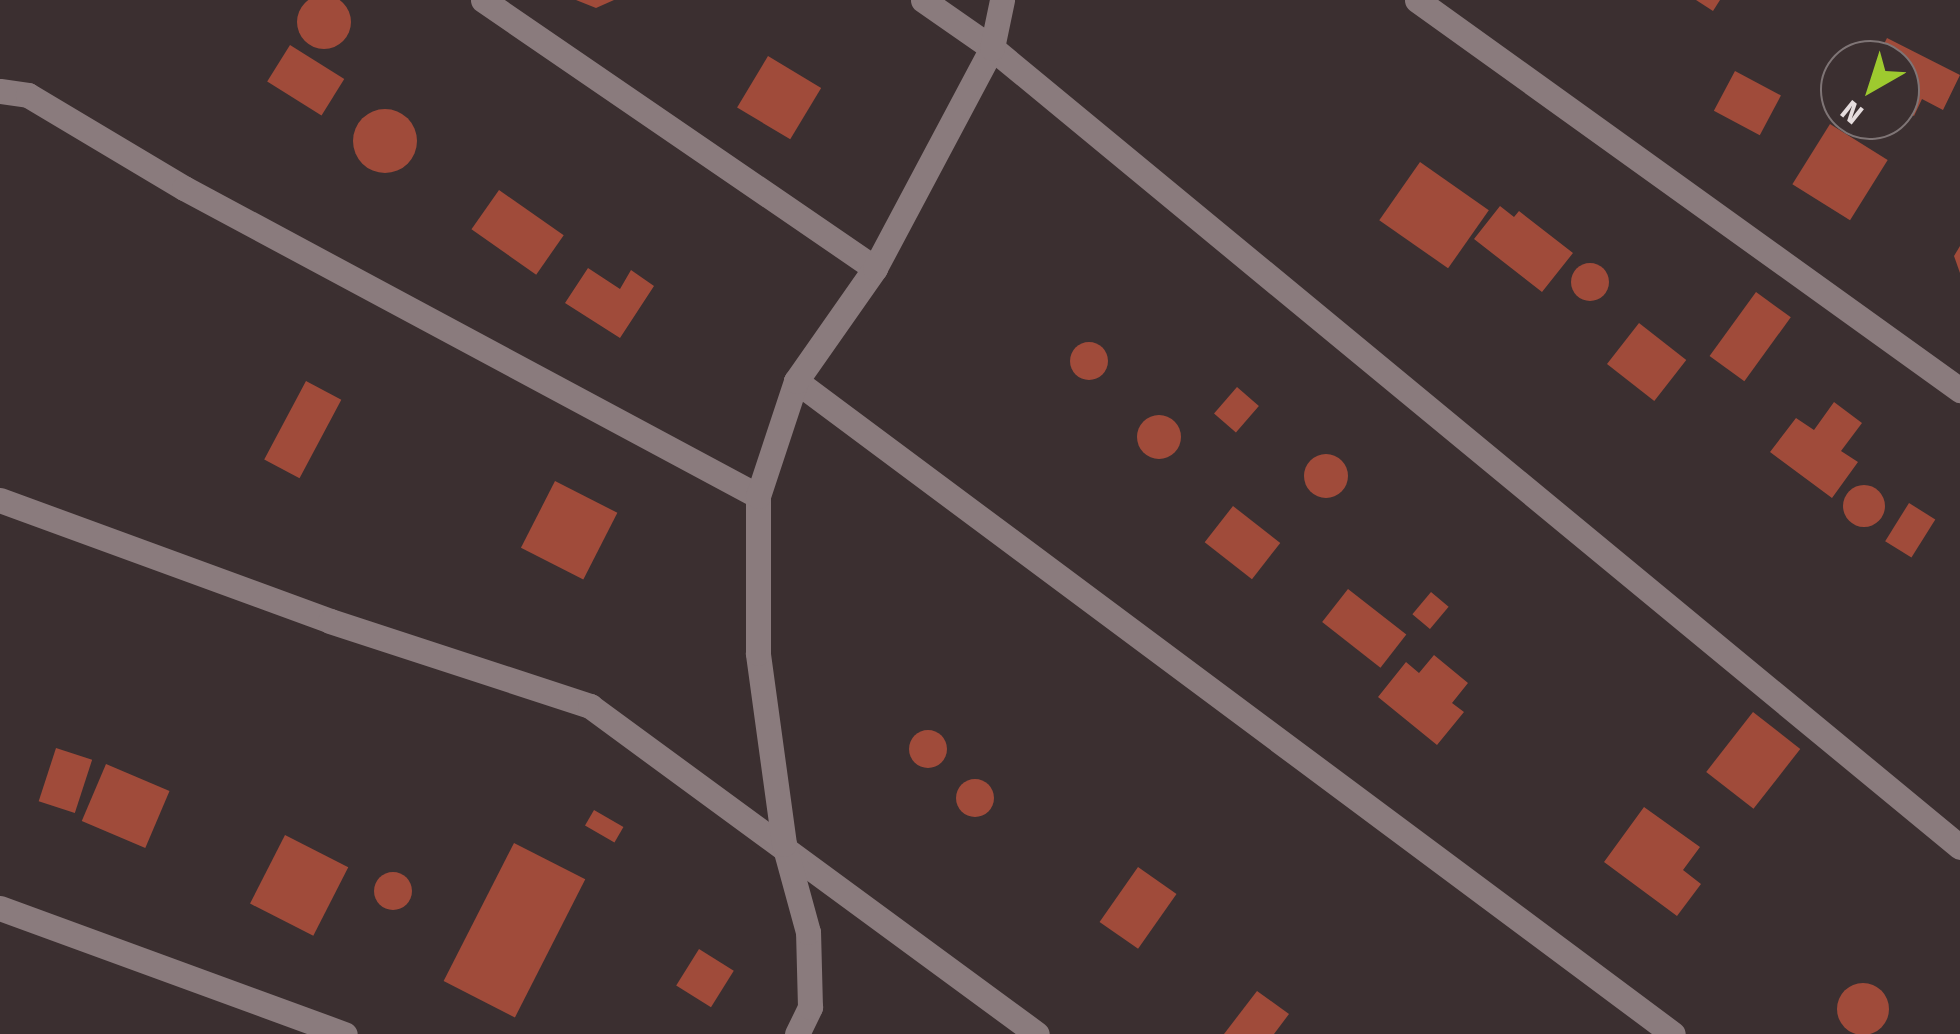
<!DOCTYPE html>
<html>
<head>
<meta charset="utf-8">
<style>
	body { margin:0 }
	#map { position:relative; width:1960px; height:1034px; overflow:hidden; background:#3b2f30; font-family:"Fira Sans",sans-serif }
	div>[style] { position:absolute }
	.building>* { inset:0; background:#a04b3a; transform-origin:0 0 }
	.round { border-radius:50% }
	.minor>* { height:25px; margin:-12.5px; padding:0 12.5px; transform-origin:12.5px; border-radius:12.5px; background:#8a7b7d }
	span { translate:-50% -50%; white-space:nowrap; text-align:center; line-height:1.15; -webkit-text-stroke:8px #3b2f30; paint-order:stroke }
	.north { position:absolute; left:1820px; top:40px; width:100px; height:100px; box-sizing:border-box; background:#3b2f30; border:2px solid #7f7576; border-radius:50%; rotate:219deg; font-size:28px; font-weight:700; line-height:40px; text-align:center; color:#e6ddde }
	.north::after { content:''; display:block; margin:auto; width:35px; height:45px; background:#9eca2f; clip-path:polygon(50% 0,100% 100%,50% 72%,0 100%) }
</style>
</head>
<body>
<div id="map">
	<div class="building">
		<div class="round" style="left:297px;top:-5px;width:54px;height:54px"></div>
		<div style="clip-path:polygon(576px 0,614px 0,596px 8px)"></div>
		<div style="clip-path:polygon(1696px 0,1720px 0,1713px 11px)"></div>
		<div style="clip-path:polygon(1887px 38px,1960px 75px,1943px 110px,1922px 99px,1914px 116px,1900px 109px,1900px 60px,1876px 60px)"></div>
		<div style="left:290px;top:45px;width:64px;height:43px;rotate:32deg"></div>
		<div style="left:768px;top:56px;width:62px;height:60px;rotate:31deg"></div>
		<div style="left:1735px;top:71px;width:52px;height:45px;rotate:28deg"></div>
		<div class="round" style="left:353px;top:109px;width:64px;height:64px"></div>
		<div style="left:1830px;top:124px;width:68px;height:71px;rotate:32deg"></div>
		<div style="left:1420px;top:162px;width:84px;height:71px;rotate:35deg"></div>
		<div style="left:499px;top:190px;width:79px;height:48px;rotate:35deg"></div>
		<div style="clip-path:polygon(1500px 206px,1514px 217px,1519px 211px,1573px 253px,1542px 292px,1474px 239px)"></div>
		<div style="clip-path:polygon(1960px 246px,1960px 273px,1954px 256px)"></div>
		<div class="round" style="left:1571px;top:263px;width:38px;height:38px"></div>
		<div style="clip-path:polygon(588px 268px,620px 289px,631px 270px,654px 286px,620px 338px,565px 303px)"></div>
		<div style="left:1756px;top:292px;width:43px;height:79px;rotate:36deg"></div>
		<div style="left:1639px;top:323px;width:60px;height:52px;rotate:38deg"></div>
		<div class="round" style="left:1070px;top:342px;width:38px;height:38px"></div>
		<div style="left:306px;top:381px;width:40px;height:89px;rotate:28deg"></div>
		<div style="left:1237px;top:387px;width:29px;height:35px;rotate:41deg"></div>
		<div style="clip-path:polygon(1834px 402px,1862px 423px,1841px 451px,1858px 462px,1832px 498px,1770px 452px,1796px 418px,1814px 430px)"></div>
		<div class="round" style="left:1137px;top:415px;width:44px;height:44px"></div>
		<div class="round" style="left:1304px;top:454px;width:44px;height:44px"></div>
		<div style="left:555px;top:481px;width:70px;height:75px;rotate:27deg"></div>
		<div class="round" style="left:1843px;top:485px;width:42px;height:42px"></div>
		<div style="left:1909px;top:503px;width:31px;height:45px;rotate:32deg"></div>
		<div style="left:1233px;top:506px;width:60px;height:46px;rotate:38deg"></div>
		<div style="left:1348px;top:589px;width:74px;height:42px;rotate:38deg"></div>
		<div style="left:1431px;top:592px;width:23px;height:29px;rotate:40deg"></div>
		<div style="clip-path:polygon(1434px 655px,1468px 683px,1452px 703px,1464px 712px,1437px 745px,1378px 697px,1406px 662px,1419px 673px)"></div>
		<div style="left:1753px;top:712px;width:60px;height:76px;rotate:38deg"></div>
		<div class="round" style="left:909px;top:730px;width:38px;height:38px"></div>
		<div style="left:56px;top:748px;width:38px;height:56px;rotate:18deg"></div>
		<div style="left:106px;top:764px;width:69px;height:62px;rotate:23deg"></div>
		<div class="round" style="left:956px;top:779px;width:38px;height:38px"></div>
		<div style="clip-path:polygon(1644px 807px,1700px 847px,1683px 870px,1701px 884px,1677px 916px,1604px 862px)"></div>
		<div style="left:594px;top:810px;width:34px;height:18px;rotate:30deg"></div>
		<div style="left:285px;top:835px;width:71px;height:77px;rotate:27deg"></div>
		<div style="left:514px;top:843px;width:80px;height:155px;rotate:27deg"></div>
		<div style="left:1138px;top:867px;width:47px;height:67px;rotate:35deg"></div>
		<div class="round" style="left:374px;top:872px;width:38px;height:38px"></div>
		<div style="left:699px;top:949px;width:41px;height:43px;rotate:32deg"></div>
		<div class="round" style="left:1837px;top:983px;width:52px;height:52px"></div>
		<div style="clip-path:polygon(1257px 991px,1289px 1014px,1274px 1034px,1224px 1034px)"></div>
	</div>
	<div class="minor">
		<div style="left:483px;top:0;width:475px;rotate:34.4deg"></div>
		<div style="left:923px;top:0;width:84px;rotate:34.8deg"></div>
		<div style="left:992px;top:48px;width:1255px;rotate:39.54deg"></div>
		<div style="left:1417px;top:0;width:669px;rotate:35.69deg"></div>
		<div style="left:0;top:91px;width:28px;rotate:8deg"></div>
		<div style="left:28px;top:95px;width:182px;rotate:30.8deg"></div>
		<div style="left:184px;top:188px;width:651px;rotate:28.22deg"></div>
		<div style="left:796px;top:381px;width:1093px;rotate:36.67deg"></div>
		<div style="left:0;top:500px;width:351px;rotate:20.1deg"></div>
		<div style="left:330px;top:621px;width:274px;rotate:18.1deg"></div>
		<div style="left:590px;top:706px;width:554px;rotate:36.27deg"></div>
		<div style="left:0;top:908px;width:367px;rotate:20.1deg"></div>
		<div style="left:797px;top:1034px;width:30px;rotate:-64deg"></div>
		<div style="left:810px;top:1007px;width:75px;rotate:-91.5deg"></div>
		<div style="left:808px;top:932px;width:91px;rotate:-105.3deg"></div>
		<div style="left:784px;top:844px;width:193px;rotate:-97.8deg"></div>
		<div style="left:758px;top:653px;width:157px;rotate:-90deg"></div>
		<div style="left:758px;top:496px;width:121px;rotate:-71.7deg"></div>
		<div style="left:796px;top:381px;width:138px;rotate:-55deg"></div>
		<div style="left:875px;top:268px;width:249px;rotate:-62deg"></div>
		<div style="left:992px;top:48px;width:49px;rotate:-78.2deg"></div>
	</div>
	<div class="north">N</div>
</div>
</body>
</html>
